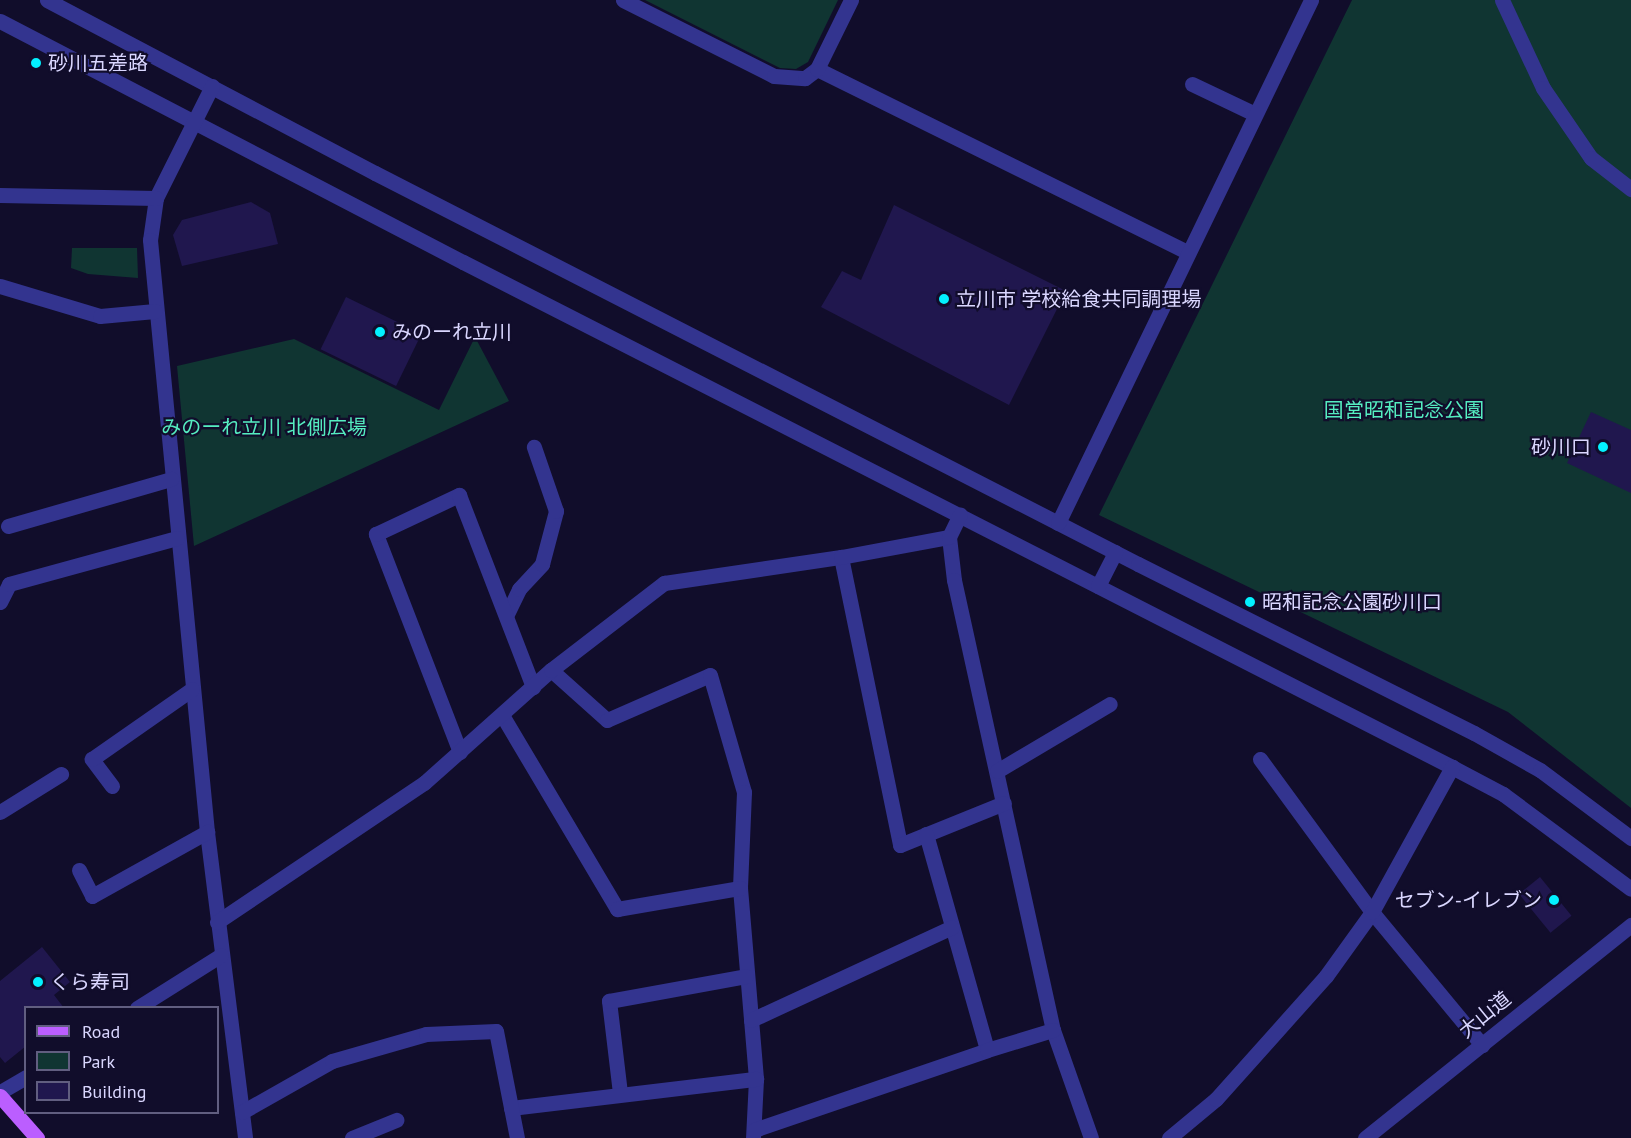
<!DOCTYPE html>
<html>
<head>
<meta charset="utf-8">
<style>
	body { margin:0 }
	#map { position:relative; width:1631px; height:1138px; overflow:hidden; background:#110d2b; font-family:"PT Sans","Noto Sans JP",sans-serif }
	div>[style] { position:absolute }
	.green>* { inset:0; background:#103532 }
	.building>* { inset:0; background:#20174e; transform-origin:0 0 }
	.minor>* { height:15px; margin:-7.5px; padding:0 7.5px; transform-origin:7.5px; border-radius:7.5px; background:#33348f }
	.major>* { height:15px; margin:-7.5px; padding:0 7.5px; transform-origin:7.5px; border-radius:7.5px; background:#bb5eff }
	.dots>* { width:16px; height:16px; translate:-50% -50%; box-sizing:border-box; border:3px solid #110d2b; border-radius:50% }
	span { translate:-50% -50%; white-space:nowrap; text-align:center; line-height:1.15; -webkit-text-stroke:4.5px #110d2b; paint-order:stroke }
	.poi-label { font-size:20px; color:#dad7ff }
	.left { translate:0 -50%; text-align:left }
	.right { translate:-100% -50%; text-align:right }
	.park-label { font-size:20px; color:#55edc0 }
	.street-label { font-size:20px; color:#dad7ff }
	.legend { position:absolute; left:24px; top:1006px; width:195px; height:108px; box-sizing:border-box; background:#110d2b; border:2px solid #615e80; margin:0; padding:8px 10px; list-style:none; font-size:18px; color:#dad7ff }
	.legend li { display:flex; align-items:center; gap:12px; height:30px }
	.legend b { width:30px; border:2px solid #615e80 }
</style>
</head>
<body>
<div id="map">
	<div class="green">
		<div style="clip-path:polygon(645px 0,838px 0,808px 62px,796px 69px,780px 68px)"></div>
		<div style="clip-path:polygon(1352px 0,1631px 0,1631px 808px,1508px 712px,1099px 515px)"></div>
		<div style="clip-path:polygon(72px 248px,137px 248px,138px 278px,88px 274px,71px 268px)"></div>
		<div style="clip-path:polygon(475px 337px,509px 401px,194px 546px,177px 366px,294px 339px,439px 410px)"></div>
	</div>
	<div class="building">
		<div style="clip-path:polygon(251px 202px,270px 213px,278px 244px,182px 266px,173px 235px,182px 220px)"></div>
		<div style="clip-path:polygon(894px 205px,1066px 291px,1009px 405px,821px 307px,842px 271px,861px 280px)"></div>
		<div style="left:346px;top:297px;width:84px;height:58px;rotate:26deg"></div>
		<div style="clip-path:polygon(1591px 412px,1631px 430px,1631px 493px,1567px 463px)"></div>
		<div style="left:1540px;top:877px;width:50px;height:27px;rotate:51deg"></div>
		<div style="clip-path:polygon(42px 947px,70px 982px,54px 995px,64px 1008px,26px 1008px,26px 1046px,5px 1063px,0 1057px,0 981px)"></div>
	</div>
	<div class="minor">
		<div style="left:47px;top:0;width:371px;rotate:27.8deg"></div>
		<div style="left:375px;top:173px;width:857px;rotate:27.13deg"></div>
		<div style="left:1138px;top:564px;width:376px;rotate:26.7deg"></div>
		<div style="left:1474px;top:733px;width:76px;rotate:29.3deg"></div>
		<div style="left:1540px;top:770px;width:114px;rotate:36.8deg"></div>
		<div style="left:623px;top:0;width:169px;rotate:26.7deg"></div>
		<div style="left:774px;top:76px;width:31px;rotate:4deg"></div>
		<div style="left:805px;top:78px;width:15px;rotate:-37deg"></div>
		<div style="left:817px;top:69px;width:414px;rotate:26.3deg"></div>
		<div style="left:1502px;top:0;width:97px;rotate:65deg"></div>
		<div style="left:1543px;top:88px;width:85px;rotate:55.6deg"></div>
		<div style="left:1591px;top:158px;width:51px;rotate:37.8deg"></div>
		<div style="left:0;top:21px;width:522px;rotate:27.5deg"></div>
		<div style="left:463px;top:262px;width:1110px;rotate:27.05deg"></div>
		<div style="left:1452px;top:767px;width:58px;rotate:27.9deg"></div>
		<div style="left:1503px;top:794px;width:159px;rotate:36.6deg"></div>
		<div style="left:817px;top:69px;width:77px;rotate:-63.8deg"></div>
		<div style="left:1192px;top:84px;width:70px;rotate:25.5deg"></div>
		<div style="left:212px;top:86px;width:125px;rotate:116.6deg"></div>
		<div style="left:156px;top:198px;width:42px;rotate:98.1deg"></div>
		<div style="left:150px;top:240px;width:595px;rotate:84.5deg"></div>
		<div style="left:207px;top:832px;width:308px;rotate:82.9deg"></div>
		<div style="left:0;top:195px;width:156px;rotate:1.1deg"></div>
		<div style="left:0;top:286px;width:104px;rotate:16.7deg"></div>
		<div style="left:100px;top:316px;width:55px;rotate:-5.2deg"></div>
		<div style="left:1058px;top:523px;width:581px;rotate:-64.18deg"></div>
		<div style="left:8px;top:526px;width:170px;rotate:-16.1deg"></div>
		<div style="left:949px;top:537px;width:43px;rotate:83.4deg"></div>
		<div style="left:954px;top:580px;width:461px;rotate:77.6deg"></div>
		<div style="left:1053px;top:1030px;width:114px;rotate:70.6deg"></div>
		<div style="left:841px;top:557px;width:294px;rotate:78.4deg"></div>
		<div style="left:900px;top:845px;width:112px;rotate:-22deg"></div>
		<div style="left:1098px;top:586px;width:38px;rotate:-63deg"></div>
		<div style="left:0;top:602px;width:20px;rotate:-63deg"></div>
		<div style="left:9px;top:584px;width:174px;rotate:-15.3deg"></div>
		<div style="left:507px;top:614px;width:28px;rotate:-64deg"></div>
		<div style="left:519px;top:589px;width:34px;rotate:-47deg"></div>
		<div style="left:542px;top:564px;width:55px;rotate:-75.2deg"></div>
		<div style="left:556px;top:511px;width:68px;rotate:-109deg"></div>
		<div style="left:551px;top:670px;width:75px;rotate:41.8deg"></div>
		<div style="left:607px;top:720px;width:112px;rotate:-23.6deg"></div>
		<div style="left:710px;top:675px;width:122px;rotate:73.8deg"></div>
		<div style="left:744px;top:792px;width:96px;rotate:92.4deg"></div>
		<div style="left:740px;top:888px;width:192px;rotate:85.2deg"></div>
		<div style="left:756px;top:1079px;width:59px;rotate:92.9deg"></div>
		<div style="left:502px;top:715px;width:226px;rotate:59.3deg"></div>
		<div style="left:617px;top:909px;width:125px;rotate:-9.7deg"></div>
		<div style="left:460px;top:752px;width:234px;rotate:-111.1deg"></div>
		<div style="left:376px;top:534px;width:92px;rotate:-25.2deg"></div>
		<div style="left:459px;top:495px;width:206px;rotate:68.9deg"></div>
		<div style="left:1260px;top:759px;width:190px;rotate:53.8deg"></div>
		<div style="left:1372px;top:912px;width:173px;rotate:50.4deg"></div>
		<div style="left:997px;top:771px;width:131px;rotate:-30.7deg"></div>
		<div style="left:112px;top:786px;width:34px;rotate:-127deg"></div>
		<div style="left:92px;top:759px;width:122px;rotate:-35deg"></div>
		<div style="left:0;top:812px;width:72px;rotate:-31.9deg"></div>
		<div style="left:926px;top:834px;width:224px;rotate:74.2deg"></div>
		<div style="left:79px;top:870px;width:29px;rotate:63deg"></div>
		<div style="left:92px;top:896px;width:132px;rotate:-29.1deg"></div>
		<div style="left:217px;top:922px;width:249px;rotate:-33.9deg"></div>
		<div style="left:424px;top:783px;width:170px;rotate:-41.7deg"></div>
		<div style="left:551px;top:670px;width:143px;rotate:-37.6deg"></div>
		<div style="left:664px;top:583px;width:179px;rotate:-8.4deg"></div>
		<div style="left:841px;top:557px;width:110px;rotate:-10.5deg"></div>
		<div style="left:949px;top:537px;width:25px;rotate:-64deg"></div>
		<div style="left:137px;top:1008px;width:99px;rotate:-32.2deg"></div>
		<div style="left:751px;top:1020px;width:221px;rotate:-24.8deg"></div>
		<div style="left:0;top:1092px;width:30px;rotate:-30deg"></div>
		<div style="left:620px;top:1093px;width:93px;rotate:-96.8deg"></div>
		<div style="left:609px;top:1001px;width:139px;rotate:-10.3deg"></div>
		<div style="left:511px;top:1108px;width:247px;rotate:-6.8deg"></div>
		<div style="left:242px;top:1112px;width:103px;rotate:-29.5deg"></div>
		<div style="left:332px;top:1061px;width:98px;rotate:-16deg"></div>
		<div style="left:426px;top:1034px;width:70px;rotate:-2.5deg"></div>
		<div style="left:496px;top:1031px;width:109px;rotate:78.9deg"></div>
		<div style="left:754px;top:1130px;width:246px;rotate:-18.9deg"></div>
		<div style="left:987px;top:1050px;width:69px;rotate:-16.9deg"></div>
		<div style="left:352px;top:1138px;width:48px;rotate:-22.2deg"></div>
		<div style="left:1169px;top:1138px;width:61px;rotate:-39.7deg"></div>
		<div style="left:1216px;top:1099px;width:165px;rotate:-48.2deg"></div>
		<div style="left:1326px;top:976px;width:79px;rotate:-54.3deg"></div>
		<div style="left:1372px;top:912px;width:166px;rotate:-61.1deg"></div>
		<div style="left:1365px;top:1138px;width:341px;rotate:-38.7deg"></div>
	</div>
	<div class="major">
		<div style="left:0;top:1096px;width:56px;rotate:48.6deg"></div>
	</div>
	<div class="dots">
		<div style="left:36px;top:63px;background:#03f1ff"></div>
		<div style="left:944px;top:299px;background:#03f1ff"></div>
		<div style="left:380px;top:332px;background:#03f1ff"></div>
		<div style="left:1603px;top:447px;background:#03f1ff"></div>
		<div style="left:1250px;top:602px;background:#03f1ff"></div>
		<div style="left:1554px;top:900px;background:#03f1ff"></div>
		<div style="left:38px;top:982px;background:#03f1ff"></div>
	</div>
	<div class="poi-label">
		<span class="left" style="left:48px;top:63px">砂川五差路</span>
		<span class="left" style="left:956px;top:299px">立川市 学校給食共同調理場</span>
		<span class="left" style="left:392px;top:332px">みのーれ立川</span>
		<span class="right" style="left:1591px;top:447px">砂川口</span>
		<span class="left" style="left:1262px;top:602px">昭和記念公園砂川口</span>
		<span class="right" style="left:1542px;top:900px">セブン-イレブン</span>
		<span class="left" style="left:50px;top:982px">くら寿司</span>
	</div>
	<div class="park-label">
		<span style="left:1404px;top:410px">国営昭和記念公園</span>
		<span style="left:264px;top:427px">みのーれ立川 北側広場</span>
	</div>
	<div class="street-label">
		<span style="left:1485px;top:1015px;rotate:-39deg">大山道</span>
	</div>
	<ul class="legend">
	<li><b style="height:8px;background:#bb5eff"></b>Road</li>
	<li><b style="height:16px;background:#103532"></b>Park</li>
	<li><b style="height:16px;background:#20174e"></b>Building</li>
	</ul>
</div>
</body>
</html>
